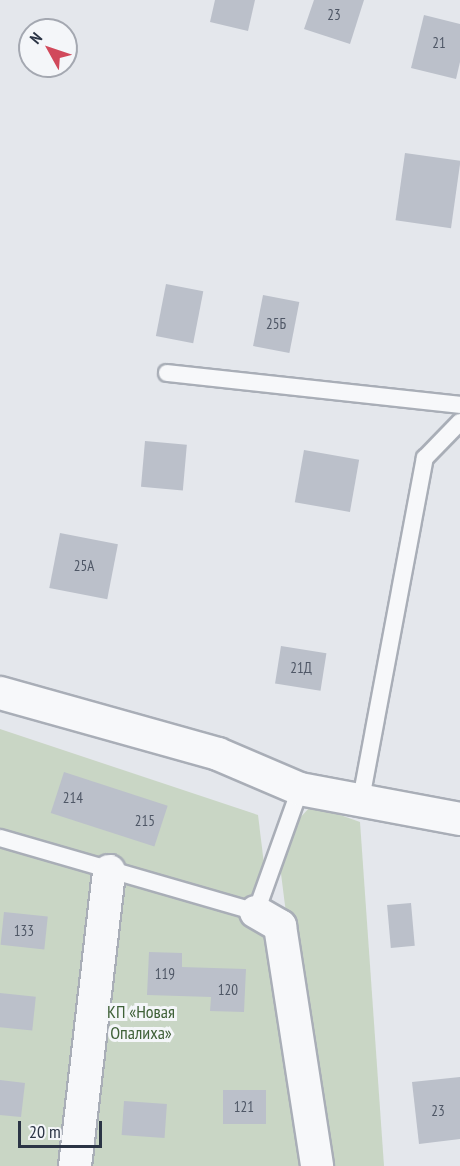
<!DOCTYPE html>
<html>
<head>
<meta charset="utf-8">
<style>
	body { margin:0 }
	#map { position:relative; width:460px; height:1166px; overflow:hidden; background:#e4e7ec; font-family:"PT Sans Narrow",sans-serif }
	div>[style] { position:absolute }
	.green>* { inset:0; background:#c9d6c5 }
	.building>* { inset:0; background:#bbc0ca; transform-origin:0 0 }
	.roads { filter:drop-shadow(2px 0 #a9aeb7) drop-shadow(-2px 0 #a9aeb7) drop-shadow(0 2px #a9aeb7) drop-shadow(0 -2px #a9aeb7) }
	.lane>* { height:16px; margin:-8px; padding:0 8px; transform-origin:8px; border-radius:8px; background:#f7f8fa }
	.street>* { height:32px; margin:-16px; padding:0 16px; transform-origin:16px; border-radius:16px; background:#f7f8fa }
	span { translate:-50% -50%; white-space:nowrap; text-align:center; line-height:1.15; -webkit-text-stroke:6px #f4f6f9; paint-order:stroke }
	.number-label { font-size:15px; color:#4f5766 }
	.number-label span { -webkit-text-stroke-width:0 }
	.park-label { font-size:18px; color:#3f6138 }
	.north { position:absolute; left:18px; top:18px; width:60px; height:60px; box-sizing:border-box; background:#f4f6f9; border:2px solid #a4a8b1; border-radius:50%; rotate:310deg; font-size:16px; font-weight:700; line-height:24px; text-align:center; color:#2b3445 }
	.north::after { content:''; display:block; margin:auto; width:21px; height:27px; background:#d1495b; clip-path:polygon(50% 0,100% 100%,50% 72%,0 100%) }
	.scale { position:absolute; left:18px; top:1121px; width:84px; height:27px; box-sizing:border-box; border:3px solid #2b3445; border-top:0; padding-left:8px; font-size:18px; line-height:21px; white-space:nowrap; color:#2b3445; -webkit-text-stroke:4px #f4f6f9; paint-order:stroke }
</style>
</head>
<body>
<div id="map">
	<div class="green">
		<div style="clip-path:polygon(0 729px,258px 815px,301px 1166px,0 1166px)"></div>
		<div style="clip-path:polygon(312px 805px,360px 822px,384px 1166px,318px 1166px,277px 842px)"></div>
	</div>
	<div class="building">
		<div style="clip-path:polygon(215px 0,255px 0,248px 31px,210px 22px)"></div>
		<div style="clip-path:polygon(314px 0,364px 0,350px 44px,304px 29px)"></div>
		<div style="clip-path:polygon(424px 15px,460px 24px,460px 62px,456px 79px,411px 68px)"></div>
		<div style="left:405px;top:153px;width:56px;height:68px;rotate:8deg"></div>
		<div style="left:166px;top:284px;width:38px;height:53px;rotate:11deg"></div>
		<div style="left:263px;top:295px;width:37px;height:52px;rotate:11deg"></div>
		<div style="left:145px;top:441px;width:42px;height:46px;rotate:5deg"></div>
		<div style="left:304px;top:450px;width:56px;height:53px;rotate:10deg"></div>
		<div style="left:60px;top:533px;width:59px;height:56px;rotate:11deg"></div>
		<div style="left:281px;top:646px;width:46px;height:38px;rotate:9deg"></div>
		<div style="left:64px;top:772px;width:109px;height:43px;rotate:18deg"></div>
		<div style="left:411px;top:903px;width:43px;height:24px;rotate:85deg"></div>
		<div style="left:4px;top:912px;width:44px;height:33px;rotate:6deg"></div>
		<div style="clip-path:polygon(149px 952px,182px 953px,182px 967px,246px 969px,244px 1012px,210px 1011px,211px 997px,147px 995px)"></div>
		<div style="left:0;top:993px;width:36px;height:34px;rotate:6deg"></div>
		<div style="clip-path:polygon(460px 1077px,460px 1139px,419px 1144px,412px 1082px)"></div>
		<div style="clip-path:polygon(0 1080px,25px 1083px,21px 1117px,0 1115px)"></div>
		<div style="left:223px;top:1090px;width:43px;height:34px"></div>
		<div style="left:124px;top:1101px;width:43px;height:34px;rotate:4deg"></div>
	</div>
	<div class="roads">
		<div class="lane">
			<div style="left:167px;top:373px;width:295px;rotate:6.2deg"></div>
			<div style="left:361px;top:799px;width:347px;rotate:-79.4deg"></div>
			<div style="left:425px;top:458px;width:50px;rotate:-45.8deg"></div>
			<div style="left:0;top:838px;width:266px;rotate:16.1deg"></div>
			<div style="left:256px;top:912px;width:131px;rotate:-70.3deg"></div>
		</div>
		<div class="street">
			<div style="left:0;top:693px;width:226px;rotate:15.6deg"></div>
			<div style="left:218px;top:754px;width:89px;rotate:23.1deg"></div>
			<div style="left:300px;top:789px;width:163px;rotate:10.6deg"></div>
			<div style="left:256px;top:912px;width:28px;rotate:30deg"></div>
			<div style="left:280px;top:926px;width:243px;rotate:81.2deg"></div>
			<div style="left:75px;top:1166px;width:297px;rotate:-83.4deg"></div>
		</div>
	</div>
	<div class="number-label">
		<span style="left:334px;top:15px">23</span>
		<span style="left:439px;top:43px">21</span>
		<span style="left:276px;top:324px">25Б</span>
		<span style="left:84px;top:566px">25А</span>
		<span style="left:301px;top:668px">21Д</span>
		<span style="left:73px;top:798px">214</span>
		<span style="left:145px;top:821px">215</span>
		<span style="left:24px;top:931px">133</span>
		<span style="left:165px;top:974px">119</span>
		<span style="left:228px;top:990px">120</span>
		<span style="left:244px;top:1107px">121</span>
		<span style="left:438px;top:1111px">23</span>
	</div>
	<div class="park-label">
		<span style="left:141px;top:1023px">КП «Новая<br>Опалиха»</span>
	</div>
	<div class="north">N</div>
	<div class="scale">20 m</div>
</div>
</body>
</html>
